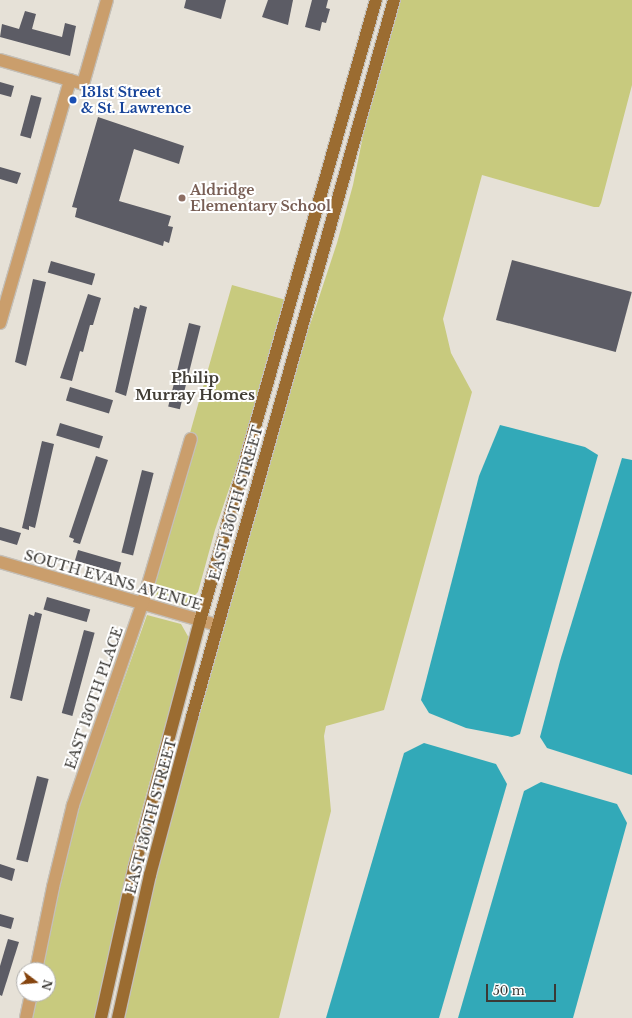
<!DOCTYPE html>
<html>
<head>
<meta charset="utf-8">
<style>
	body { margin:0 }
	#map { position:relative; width:632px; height:1018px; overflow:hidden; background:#e6e1d7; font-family:"Libre Baskerville",serif }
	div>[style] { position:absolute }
	.green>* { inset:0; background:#c8ca7e }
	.water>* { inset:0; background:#32a9b8 }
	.building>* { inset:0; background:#5c5c65; transform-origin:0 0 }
	.roads { filter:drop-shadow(1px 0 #c4bfb7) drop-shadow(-1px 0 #c4bfb7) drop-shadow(0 1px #c4bfb7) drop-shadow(0 -1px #c4bfb7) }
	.minor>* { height:12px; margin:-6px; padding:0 6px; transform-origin:6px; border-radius:6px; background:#ca9e6c }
	.major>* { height:12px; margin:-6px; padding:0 6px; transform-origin:6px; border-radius:6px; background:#9b6c31 }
	.dots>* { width:11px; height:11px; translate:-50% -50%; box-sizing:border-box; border:2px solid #fff; border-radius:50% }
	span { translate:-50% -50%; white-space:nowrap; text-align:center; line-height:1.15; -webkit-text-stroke:4px #fff; paint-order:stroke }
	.transit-label { font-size:14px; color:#164399; font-weight:700 }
	.left { translate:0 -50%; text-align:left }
	.education-label { font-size:14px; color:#785e54; font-weight:700 }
	.street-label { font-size:14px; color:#3b3935 }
	.neighbourhood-label { font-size:15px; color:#413d35; font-weight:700 }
	.north { position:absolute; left:16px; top:962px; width:40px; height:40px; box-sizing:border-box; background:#fff; border:1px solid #b1b0ae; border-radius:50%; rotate:106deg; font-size:11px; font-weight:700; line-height:16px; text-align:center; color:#3b3935 }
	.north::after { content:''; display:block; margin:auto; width:14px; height:18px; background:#85440e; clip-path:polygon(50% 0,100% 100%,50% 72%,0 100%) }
	.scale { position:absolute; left:486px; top:984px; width:70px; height:18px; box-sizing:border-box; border:2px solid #3b3935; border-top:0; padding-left:5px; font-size:12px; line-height:14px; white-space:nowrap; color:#3b3935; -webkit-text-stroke:3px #fff; paint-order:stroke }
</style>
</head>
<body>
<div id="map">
	<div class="green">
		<div style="clip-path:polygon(401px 0,632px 0,632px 85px,601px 203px,599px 207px,594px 207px,482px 175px,443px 319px,451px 353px,472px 392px,384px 710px,326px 726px,324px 736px,331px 811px,279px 1018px,125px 1018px,162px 851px,197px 724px,303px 346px,337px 243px,353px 185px,364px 131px)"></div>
		<div style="clip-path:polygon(232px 285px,286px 300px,251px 425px,215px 530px,198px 592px,188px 602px,181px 605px,155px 596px,153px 586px,197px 436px,190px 433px)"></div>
		<div style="clip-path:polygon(147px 615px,181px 624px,189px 638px,137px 828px,95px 1018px,30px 1018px,36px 994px,48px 994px,48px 970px,41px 970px,73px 823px)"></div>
	</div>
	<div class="water">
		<div style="clip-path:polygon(500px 425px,585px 447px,598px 455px,520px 734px,512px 737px,466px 728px,429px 713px,421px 700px,479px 476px)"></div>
		<div style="clip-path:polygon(622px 458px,632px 460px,632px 775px,547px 748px,540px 737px,560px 661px)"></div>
		<div style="clip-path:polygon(424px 743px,496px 764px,507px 784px,439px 1018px,326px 1018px,404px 753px)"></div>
		<div style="clip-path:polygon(541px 782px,617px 804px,627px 823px,573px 1018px,458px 1018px,524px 791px)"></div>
	</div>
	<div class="building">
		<div style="clip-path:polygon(186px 0,226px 0,221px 19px,184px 8px)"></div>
		<div style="clip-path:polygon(268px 0,293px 0,288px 25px,262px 17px)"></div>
		<div style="clip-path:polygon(312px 0,328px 0,326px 8px,330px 9px,326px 23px,322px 22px,320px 31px,305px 27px)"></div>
		<div style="clip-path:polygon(25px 11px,36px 14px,32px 29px,62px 37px,65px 23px,76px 26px,70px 56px,0 37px,2px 24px,19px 29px)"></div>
		<div style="clip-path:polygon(0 82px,14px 86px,11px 97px,0 94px)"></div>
		<div style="left:31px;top:95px;width:11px;height:42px;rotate:15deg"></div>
		<div style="clip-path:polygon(98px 117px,184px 146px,179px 164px,134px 149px,119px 201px,171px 216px,168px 226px,173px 227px,169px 243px,164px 241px,163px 246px,75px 217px,77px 208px,72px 207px)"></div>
		<div style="clip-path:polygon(0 167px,21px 173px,17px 184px,0 179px)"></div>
		<div style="left:512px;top:260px;width:124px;height:62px;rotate:15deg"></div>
		<div style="left:51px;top:261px;width:46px;height:12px;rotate:16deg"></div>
		<div style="clip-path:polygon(33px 279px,46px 282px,26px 366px,15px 362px)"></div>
		<div style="clip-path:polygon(88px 294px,101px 298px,93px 325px,90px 325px,83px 352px,80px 351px,72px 381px,60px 378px)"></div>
		<div style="clip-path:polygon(140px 305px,147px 307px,126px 396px,115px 392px,134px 307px,139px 309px)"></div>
		<div style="left:189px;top:323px;width:12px;height:86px;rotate:14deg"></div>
		<div style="left:70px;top:387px;width:45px;height:14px;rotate:17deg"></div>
		<div style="left:60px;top:423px;width:45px;height:13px;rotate:17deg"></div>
		<div style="clip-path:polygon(42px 441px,54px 444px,35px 528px,29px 526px,29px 530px,22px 528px)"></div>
		<div style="clip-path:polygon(96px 456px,108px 460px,80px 544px,73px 542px,74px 539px,69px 537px)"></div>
		<div style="left:142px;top:470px;width:12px;height:85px;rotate:14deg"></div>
		<div style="clip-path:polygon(0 527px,21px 533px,17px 545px,0 540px)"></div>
		<div style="left:78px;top:550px;width:45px;height:11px;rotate:16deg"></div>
		<div style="left:47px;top:597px;width:45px;height:13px;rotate:16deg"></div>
		<div style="clip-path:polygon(35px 612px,42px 614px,22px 701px,10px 698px,29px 614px,34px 616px)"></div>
		<div style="left:84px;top:630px;width:11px;height:86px;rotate:15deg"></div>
		<div style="left:37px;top:776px;width:12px;height:86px;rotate:14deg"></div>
		<div style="clip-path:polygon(0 864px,15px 869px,12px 881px,0 877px)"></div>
		<div style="clip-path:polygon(0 914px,14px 918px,11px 929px,0 926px)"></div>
		<div style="clip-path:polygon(8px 939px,19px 942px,2px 996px,0 995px,0 966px)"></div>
	</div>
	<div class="roads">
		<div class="minor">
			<div style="left:0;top:60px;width:86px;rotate:16.1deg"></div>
			<div style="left:83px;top:84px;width:87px;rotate:-74.1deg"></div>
			<div style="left:0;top:323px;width:253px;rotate:-73.9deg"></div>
			<div style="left:0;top:562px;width:226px;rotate:16.2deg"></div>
			<div style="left:36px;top:970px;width:85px;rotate:-78.4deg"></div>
			<div style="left:53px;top:887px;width:84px;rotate:-76.3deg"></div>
			<div style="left:73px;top:805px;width:212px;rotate:-71deg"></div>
			<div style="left:142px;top:605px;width:173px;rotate:-73.6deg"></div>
			<div style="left:26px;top:1018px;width:25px;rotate:-78deg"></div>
		</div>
		<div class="major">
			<div style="left:101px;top:1018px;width:153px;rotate:-77.5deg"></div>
			<div style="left:134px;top:869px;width:257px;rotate:-75.1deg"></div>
			<div style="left:200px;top:621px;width:645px;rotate:-74.18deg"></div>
			<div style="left:118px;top:1018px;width:147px;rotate:-77.4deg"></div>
			<div style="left:150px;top:875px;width:163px;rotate:-75.1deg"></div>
			<div style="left:192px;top:717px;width:745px;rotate:-74.27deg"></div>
		</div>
	</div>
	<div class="dots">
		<div style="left:73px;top:100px;background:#1a4fb4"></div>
		<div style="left:182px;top:198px;background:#8d6e63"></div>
	</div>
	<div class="transit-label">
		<span class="left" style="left:81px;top:100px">131st Street<br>&amp; St. Lawrence</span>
	</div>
	<div class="education-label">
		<span class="left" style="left:190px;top:198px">Aldridge<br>Elementary School</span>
	</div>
	<div class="street-label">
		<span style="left:236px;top:503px;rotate:-74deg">EAST 130TH STREET</span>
		<span style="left:113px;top:580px;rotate:16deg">SOUTH EVANS AVENUE</span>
		<span style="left:94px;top:698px;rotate:-71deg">EAST 130TH PLACE</span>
		<span style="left:151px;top:816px;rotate:-75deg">EAST 130TH STREET</span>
	</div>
	<div class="neighbourhood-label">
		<span style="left:195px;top:386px">Philip<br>Murray Homes</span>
	</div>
	<div class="north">N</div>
	<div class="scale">50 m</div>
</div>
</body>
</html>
